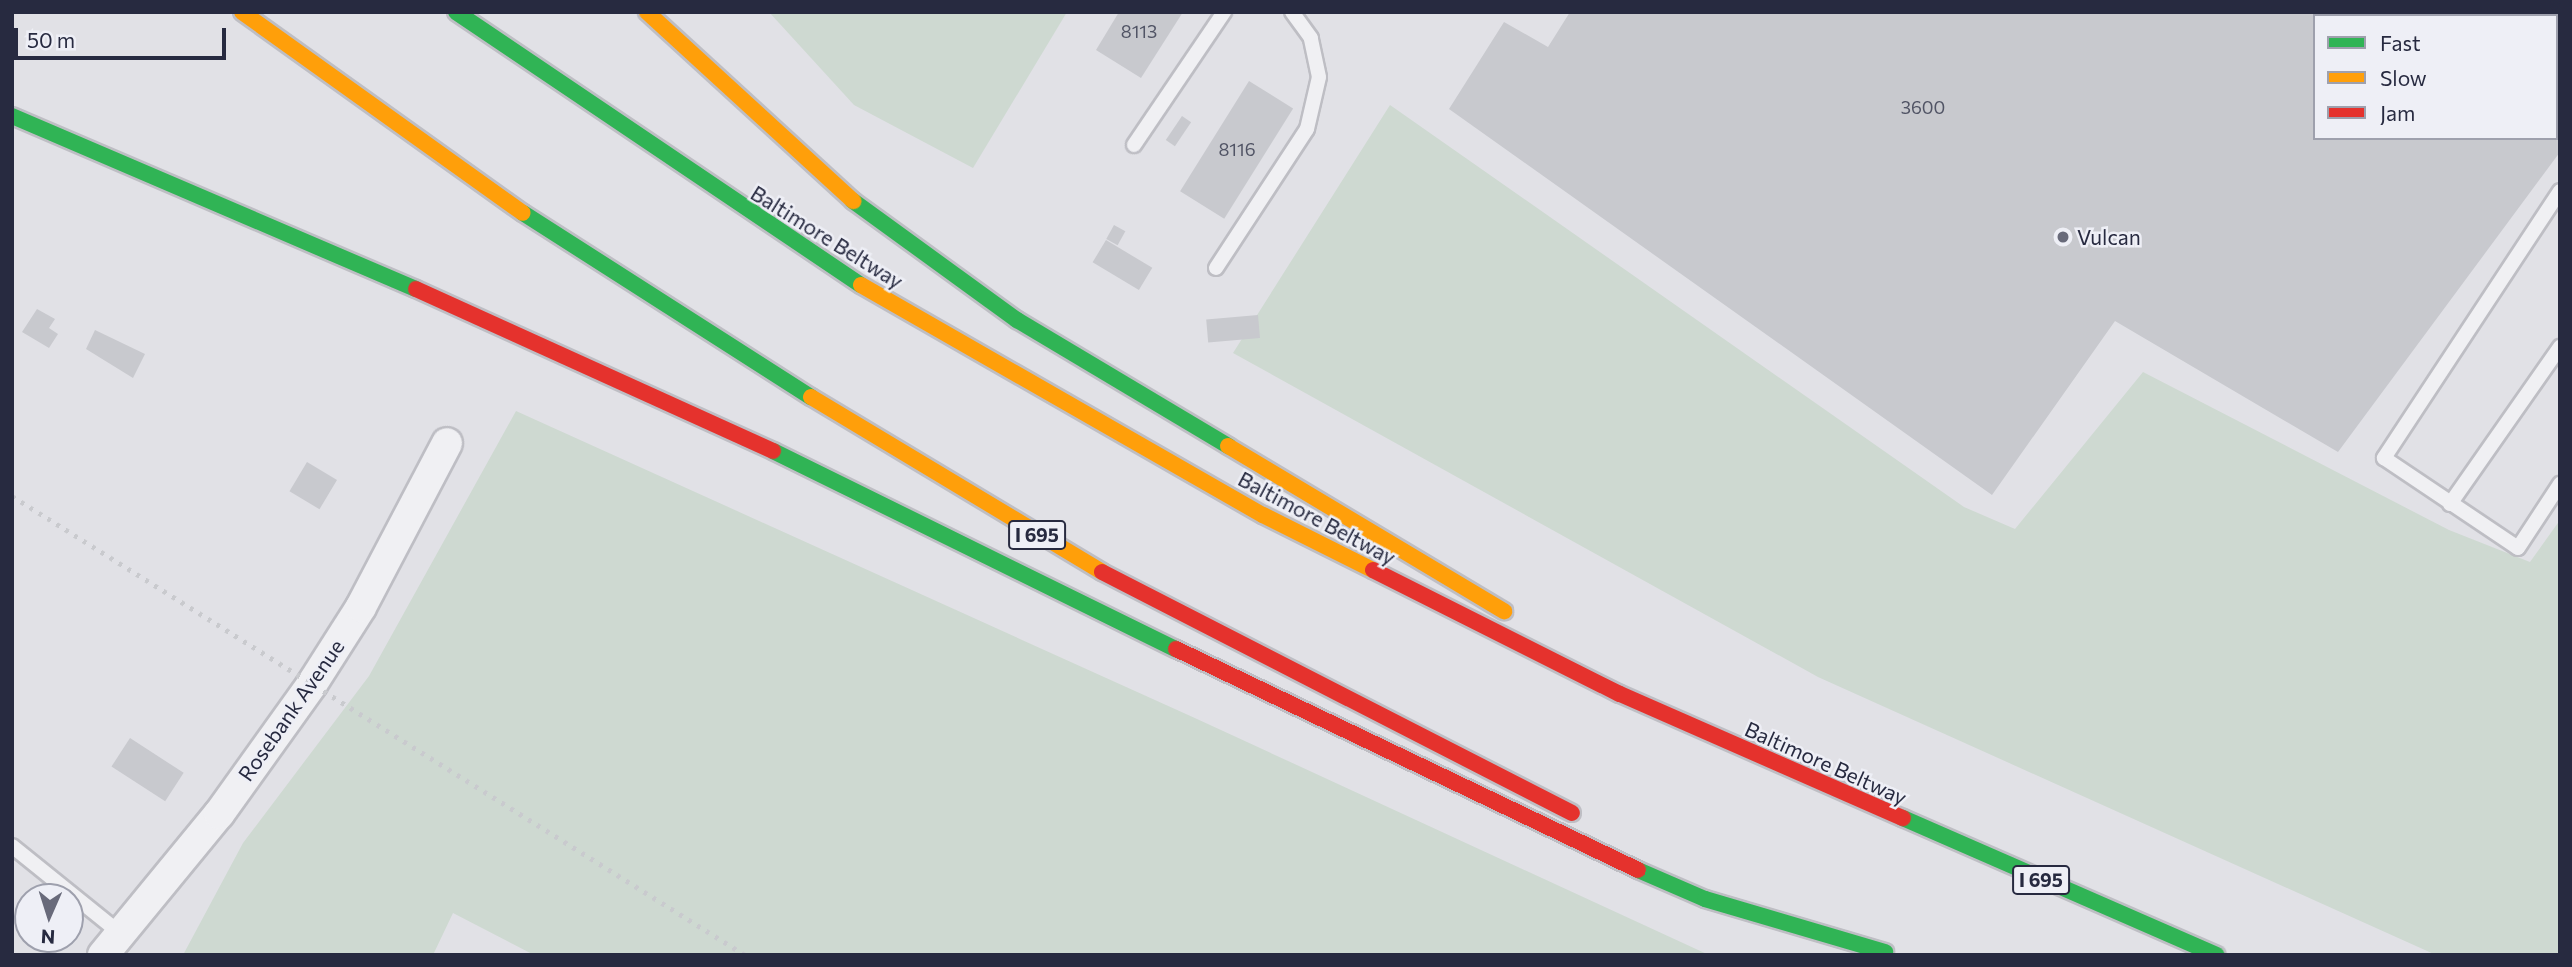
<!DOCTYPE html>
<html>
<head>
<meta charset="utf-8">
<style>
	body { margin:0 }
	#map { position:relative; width:2572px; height:967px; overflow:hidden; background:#e1e1e6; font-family:Commissioner,sans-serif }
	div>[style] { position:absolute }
	.green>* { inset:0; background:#ced9d1 }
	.building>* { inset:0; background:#c8c9ce; transform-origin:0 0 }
	.roads { filter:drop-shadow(2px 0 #bebec4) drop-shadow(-2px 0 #bebec4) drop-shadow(0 2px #bebec4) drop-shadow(0 -2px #bebec4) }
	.lane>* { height:14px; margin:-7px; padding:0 7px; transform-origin:7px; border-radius:7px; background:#f0f0f3 }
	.street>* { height:30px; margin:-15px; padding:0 15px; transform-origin:15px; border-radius:15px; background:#f0f0f3 }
	.fast>* { height:16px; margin:-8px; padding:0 8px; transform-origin:8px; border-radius:8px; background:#30b455 }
	.slow>* { height:16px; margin:-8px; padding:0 8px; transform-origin:8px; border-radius:8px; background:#ff9f0a }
	.jam>* { height:16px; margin:-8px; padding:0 8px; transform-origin:8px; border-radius:8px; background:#e5322d }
	.rail>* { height:5px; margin-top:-2.5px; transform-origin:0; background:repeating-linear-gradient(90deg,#c9cace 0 3.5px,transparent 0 10.5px) }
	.dots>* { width:19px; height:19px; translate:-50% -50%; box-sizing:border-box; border:4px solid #eeeff6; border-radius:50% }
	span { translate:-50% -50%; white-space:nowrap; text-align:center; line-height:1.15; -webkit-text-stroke:5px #eeeff6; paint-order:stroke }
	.number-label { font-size:18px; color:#515465 }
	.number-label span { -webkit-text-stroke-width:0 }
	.shield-label span { padding:2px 5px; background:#eeeff6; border:2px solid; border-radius:5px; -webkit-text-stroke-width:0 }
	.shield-label { font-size:19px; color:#272a40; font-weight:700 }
	.street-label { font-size:21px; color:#272a40 }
	.poi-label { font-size:21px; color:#272a40 }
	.left { translate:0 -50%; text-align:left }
	.frame { position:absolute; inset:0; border:14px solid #272a40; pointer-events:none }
	.legend { position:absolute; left:2313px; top:14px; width:245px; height:126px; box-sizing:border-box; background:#eeeff6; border:2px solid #9ea0ad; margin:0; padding:9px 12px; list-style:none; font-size:21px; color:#272a40 }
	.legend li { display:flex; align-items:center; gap:14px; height:35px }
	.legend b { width:35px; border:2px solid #9ea0ad }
	.north { position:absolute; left:14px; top:883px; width:70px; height:70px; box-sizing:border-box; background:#eeeff6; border:2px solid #9ea0ad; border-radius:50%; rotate:183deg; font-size:19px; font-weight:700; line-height:28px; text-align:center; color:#272a40 }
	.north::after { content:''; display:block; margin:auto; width:24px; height:32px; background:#686a7a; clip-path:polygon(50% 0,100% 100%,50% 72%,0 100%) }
	.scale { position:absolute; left:14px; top:28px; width:212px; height:32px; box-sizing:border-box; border:4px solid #272a40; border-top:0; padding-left:9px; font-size:21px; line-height:24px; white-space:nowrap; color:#272a40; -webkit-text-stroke:5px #eeeff6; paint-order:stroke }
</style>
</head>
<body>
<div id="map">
	<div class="green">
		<div style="clip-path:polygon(769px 12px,1067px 12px,973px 168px,854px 105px)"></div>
		<div style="clip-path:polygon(1390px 105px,1964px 507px,2015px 529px,2143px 372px,2449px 530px,2530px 562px,2560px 520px,2560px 955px,2436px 955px,1818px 677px,1233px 353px)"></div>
		<div style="clip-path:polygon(516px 411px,1197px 719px,1709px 955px,534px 955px,453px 913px,433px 955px,183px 955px,243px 843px,369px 676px)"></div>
	</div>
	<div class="building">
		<div style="clip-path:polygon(1119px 12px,1183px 12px,1141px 78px,1096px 50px)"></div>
		<div style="clip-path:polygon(1570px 12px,2415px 12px,2420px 16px,2315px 16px,2315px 138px,2556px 138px,2556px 112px,2560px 152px,2338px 452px,2115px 321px,1992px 495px,1449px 109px,1504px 22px,1548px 47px)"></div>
		<div style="left:1249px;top:81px;width:52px;height:130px;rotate:32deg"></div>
		<div style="left:1182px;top:116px;width:11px;height:29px;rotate:34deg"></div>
		<div style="left:1114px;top:225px;width:13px;height:16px;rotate:29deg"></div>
		<div style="left:1106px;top:240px;width:54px;height:26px;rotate:31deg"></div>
		<div style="clip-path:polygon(37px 309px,55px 319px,49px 328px,58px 334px,49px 348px,22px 332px)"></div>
		<div style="left:1258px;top:315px;width:23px;height:52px;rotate:85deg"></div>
		<div style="clip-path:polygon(95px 330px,145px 354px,133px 378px,86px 349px)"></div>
		<div style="left:307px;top:462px;width:35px;height:34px;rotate:31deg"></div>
		<div style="left:130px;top:738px;width:64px;height:34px;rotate:33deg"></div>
	</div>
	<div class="roads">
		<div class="lane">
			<div style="left:2496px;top:12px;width:6px;rotate:39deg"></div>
			<div style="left:2556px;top:56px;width:4px;rotate:27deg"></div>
			<div style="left:1134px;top:145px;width:161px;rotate:-55.9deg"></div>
			<div style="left:2560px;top:191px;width:320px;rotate:123.4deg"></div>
			<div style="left:2384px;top:458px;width:161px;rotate:33.9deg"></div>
			<div style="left:2518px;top:548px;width:77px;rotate:-56.7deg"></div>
			<div style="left:1216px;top:268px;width:166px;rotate:-56.8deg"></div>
			<div style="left:1307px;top:129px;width:53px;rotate:-77deg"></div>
			<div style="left:1319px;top:77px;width:40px;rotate:-102deg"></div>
			<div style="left:1311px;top:38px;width:32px;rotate:-126deg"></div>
			<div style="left:2450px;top:504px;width:192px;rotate:-55deg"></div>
			<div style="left:12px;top:846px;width:139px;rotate:38.9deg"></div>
		</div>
		<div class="street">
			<div style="left:103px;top:955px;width:183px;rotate:-50.6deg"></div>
			<div style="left:219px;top:814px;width:160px;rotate:-54.4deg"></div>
			<div style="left:312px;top:684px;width:91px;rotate:-57.5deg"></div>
			<div style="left:361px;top:607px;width:185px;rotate:-62.3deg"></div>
		</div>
		<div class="fast">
			<div style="left:456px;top:12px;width:488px;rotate:34deg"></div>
			<div style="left:12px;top:116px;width:439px;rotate:23.2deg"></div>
			<div style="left:853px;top:201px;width:203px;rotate:36deg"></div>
			<div style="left:1017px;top:320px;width:246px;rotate:30.8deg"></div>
			<div style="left:523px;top:213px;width:342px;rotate:32.6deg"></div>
			<div style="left:773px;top:451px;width:449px;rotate:26.2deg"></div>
			<div style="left:1903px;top:818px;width:342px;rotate:23.6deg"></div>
			<div style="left:1638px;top:870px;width:73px;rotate:23.4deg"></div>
			<div style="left:1705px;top:899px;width:188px;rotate:16.4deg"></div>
		</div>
		<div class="slow">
			<div style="left:242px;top:12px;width:345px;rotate:35.6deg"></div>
			<div style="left:647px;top:12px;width:280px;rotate:42.5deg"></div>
			<div style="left:861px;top:285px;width:463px;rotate:29.8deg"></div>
			<div style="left:1263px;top:515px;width:123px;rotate:26.6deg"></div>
			<div style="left:811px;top:397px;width:340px;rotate:31deg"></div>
			<div style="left:1228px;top:446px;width:322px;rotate:30.9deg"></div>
		</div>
		<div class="jam">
			<div style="left:416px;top:289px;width:392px;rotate:24.4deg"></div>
			<div style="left:1373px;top:570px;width:276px;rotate:26.7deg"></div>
			<div style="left:1620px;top:694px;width:309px;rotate:23.7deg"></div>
			<div style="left:1102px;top:572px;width:528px;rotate:27.15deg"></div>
			<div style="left:1176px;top:649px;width:512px;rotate:25.56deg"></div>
		</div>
	</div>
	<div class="rail">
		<div style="left:12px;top:496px;width:865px;rotate:32.05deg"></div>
	</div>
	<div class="dots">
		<div style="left:2063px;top:237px;background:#686a7a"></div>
	</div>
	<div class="number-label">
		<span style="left:1139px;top:31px">8113</span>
		<span style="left:1923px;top:107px">3600</span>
		<span style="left:1237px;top:149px">8116</span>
	</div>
	<div class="shield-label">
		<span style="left:1037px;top:535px">I 695</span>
		<span style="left:2041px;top:880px">I 695</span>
	</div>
	<div class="street-label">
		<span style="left:827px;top:237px;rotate:32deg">Baltimore Beltway</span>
		<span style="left:1317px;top:518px;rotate:28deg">Baltimore Beltway</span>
		<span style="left:291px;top:710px;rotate:-55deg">Rosebank Avenue</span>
		<span style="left:1826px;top:763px;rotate:24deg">Baltimore Beltway</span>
	</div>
	<div class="poi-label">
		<span class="left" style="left:2077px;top:237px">Vulcan</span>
	</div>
	<div class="frame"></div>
	<ul class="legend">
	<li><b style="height:9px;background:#30b455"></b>Fast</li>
	<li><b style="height:9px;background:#ff9f0a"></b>Slow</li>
	<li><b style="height:9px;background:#e5322d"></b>Jam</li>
	</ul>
	<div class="north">N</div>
	<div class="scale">50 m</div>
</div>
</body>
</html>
